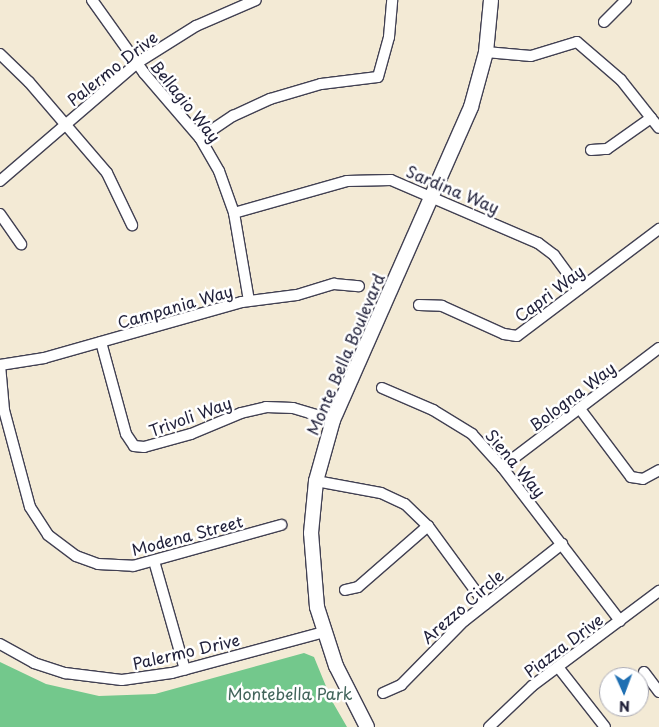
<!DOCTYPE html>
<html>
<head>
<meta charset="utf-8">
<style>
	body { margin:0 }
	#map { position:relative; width:659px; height:727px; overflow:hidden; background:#f3ead5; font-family:"Playpen Sans",sans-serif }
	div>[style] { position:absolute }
	.green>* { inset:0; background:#73c88c }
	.roads { filter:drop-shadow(1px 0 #414052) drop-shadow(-1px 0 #414052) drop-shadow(0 1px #414052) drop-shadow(0 -1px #414052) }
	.street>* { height:10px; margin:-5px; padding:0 5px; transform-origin:5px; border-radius:5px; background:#fff }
	.secondary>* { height:14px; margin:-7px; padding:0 7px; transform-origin:7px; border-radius:7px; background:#fff }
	span { translate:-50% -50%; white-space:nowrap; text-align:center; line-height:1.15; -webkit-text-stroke:5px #fff; paint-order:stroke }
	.street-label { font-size:16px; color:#22223b }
	.park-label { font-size:16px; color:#42645b }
	.north { position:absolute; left:599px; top:667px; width:50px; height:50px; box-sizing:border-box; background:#fff; border:1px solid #a7a7b1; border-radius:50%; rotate:178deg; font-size:14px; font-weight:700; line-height:20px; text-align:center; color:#22223b }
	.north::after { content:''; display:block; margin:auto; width:18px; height:22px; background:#1f6fb2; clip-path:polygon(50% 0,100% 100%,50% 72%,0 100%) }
</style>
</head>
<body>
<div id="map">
	<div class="green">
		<div style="clip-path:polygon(304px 653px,314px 657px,332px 701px,347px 727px,0 727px,0 662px,46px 684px,99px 696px,155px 694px)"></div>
	</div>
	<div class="roads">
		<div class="street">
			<div style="left:92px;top:0;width:90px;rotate:54.5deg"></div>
			<div style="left:144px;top:73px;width:86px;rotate:49.3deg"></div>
			<div style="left:200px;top:138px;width:38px;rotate:60deg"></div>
			<div style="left:219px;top:171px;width:45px;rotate:70.3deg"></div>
			<div style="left:234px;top:213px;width:89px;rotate:80.3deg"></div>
			<div style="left:604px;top:22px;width:31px;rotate:-45deg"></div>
			<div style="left:486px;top:52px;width:45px;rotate:5.1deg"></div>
			<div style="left:531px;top:56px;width:48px;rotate:-16.9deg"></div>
			<div style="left:577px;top:42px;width:58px;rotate:40.8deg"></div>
			<div style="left:621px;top:80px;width:61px;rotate:51.6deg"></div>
			<div style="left:0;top:54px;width:40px;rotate:44deg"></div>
			<div style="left:29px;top:82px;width:120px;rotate:49.4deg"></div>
			<div style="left:107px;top:173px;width:58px;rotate:64.3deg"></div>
			<div style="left:200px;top:138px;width:40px;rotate:-34deg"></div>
			<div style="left:233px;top:116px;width:41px;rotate:-24.7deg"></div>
			<div style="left:270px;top:99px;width:53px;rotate:-16.4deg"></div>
			<div style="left:321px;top:84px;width:57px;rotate:-7deg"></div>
			<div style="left:378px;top:77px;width:41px;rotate:-74.6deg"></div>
			<div style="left:389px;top:37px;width:37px;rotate:-85deg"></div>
			<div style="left:591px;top:150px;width:16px;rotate:-4deg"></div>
			<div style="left:607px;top:149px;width:54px;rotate:-35.2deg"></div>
			<div style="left:0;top:181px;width:181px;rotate:-40.7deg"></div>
			<div style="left:137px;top:63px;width:70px;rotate:-32.1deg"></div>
			<div style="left:196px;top:26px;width:65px;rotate:-23.4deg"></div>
			<div style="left:234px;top:213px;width:117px;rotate:-15.8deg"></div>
			<div style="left:347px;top:181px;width:44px;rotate:-1.3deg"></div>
			<div style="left:391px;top:180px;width:160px;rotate:23.2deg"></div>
			<div style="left:538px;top:243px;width:20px;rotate:37deg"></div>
			<div style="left:554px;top:255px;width:42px;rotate:53.7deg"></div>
			<div style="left:0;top:214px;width:37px;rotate:55deg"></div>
			<div style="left:419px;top:305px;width:23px;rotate:2deg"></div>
			<div style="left:442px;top:306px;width:68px;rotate:24.3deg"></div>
			<div style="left:504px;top:334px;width:13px;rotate:9deg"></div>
			<div style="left:517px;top:336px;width:178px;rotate:-37deg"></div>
			<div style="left:101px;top:342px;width:95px;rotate:74.8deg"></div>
			<div style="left:126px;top:434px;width:14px;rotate:56deg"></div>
			<div style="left:134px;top:446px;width:10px;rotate:6deg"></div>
			<div style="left:144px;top:447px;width:49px;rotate:-15.5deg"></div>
			<div style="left:191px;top:434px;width:54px;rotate:-22.8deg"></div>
			<div style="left:241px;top:413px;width:26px;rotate:-13deg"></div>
			<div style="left:266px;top:407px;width:27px;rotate:2deg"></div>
			<div style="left:293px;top:408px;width:42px;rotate:16.7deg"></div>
			<div style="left:0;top:365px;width:45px;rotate:84.9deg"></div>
			<div style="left:4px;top:410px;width:100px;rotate:75deg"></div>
			<div style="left:30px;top:507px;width:33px;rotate:57deg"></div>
			<div style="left:48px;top:535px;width:35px;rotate:37deg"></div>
			<div style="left:76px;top:556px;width:23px;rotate:20deg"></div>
			<div style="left:98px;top:564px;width:35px;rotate:3deg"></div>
			<div style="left:133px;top:566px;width:154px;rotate:-15.5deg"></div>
			<div style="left:0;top:365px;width:45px;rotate:-9deg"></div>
			<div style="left:44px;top:358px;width:206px;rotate:-15.8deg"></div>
			<div style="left:242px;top:302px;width:55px;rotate:-7.3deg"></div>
			<div style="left:297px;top:295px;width:39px;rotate:-17deg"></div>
			<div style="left:334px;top:284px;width:25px;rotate:5deg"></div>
			<div style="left:382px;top:388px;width:56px;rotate:23.3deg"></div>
			<div style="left:433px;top:410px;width:46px;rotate:31.6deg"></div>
			<div style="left:472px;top:434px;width:45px;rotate:47.7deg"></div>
			<div style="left:502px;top:467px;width:194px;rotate:52.5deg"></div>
			<div style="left:580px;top:409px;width:85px;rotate:53.1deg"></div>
			<div style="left:631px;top:477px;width:12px;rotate:9deg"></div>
			<div style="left:643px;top:479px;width:18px;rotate:-29deg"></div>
			<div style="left:502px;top:467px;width:197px;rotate:-37.2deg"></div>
			<div style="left:316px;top:481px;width:66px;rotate:10.5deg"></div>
			<div style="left:381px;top:493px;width:26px;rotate:25deg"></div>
			<div style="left:405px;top:504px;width:32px;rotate:44deg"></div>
			<div style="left:428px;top:526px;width:97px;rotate:53.8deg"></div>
			<div style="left:154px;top:561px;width:113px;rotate:74.1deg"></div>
			<div style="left:345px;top:590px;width:13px;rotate:-13deg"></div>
			<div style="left:358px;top:587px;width:93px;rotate:-41.1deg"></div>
			<div style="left:0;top:644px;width:39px;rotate:29deg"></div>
			<div style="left:34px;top:663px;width:33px;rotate:18deg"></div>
			<div style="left:65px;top:673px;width:57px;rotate:7deg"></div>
			<div style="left:122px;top:680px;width:50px;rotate:-8deg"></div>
			<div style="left:172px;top:673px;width:157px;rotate:-15.1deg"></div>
			<div style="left:558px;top:667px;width:76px;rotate:51.9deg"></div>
			<div style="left:644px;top:672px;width:25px;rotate:53deg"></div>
			<div style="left:383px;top:693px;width:20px;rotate:-24deg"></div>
			<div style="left:401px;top:685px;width:90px;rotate:-45.5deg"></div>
			<div style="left:464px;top:621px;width:125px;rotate:-38.2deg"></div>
			<div style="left:489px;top:727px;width:59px;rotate:-43.6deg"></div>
			<div style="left:532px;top:686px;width:159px;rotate:-36.8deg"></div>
		</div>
		<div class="secondary">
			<div style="left:367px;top:727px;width:68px;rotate:-116.9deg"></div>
			<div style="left:336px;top:666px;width:62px;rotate:-107.9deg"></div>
			<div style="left:317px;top:607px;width:74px;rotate:-94.6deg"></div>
			<div style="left:311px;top:533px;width:52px;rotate:-84.5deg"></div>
			<div style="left:316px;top:481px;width:63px;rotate:-74.4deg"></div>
			<div style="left:333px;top:420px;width:342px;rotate:-66.2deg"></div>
			<div style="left:471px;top:107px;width:57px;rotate:-74.7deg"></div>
			<div style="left:486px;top:52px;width:52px;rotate:-84.5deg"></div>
		</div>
	</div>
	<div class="street-label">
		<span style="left:112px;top:68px;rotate:-38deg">Palermo Drive</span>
		<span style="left:186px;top:101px;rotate:51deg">Bellagio Way</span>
		<span style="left:453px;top:189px;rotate:23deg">Sardina Way</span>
		<span style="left:549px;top:293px;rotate:-37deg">Capri Way</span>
		<span style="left:175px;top:306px;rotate:-16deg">Campania Way</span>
		<span style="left:345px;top:354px;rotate:-67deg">Monte Bella Boulevard</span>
		<span style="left:572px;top:396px;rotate:-37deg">Bologna Way</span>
		<span style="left:190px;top:416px;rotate:-20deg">Trivoli Way</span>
		<span style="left:516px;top:463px;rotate:50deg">Siena Way</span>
		<span style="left:187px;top:535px;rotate:-15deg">Modena Street</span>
		<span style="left:462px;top:606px;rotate:-41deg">Arezzo Circle</span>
		<span style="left:563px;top:645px;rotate:-37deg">Piazza Drive</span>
		<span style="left:186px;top:651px;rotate:-13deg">Palermo Drive</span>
	</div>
	<div class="park-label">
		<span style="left:290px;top:693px">Montebella Park</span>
	</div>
	<div class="north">N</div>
</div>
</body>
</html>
